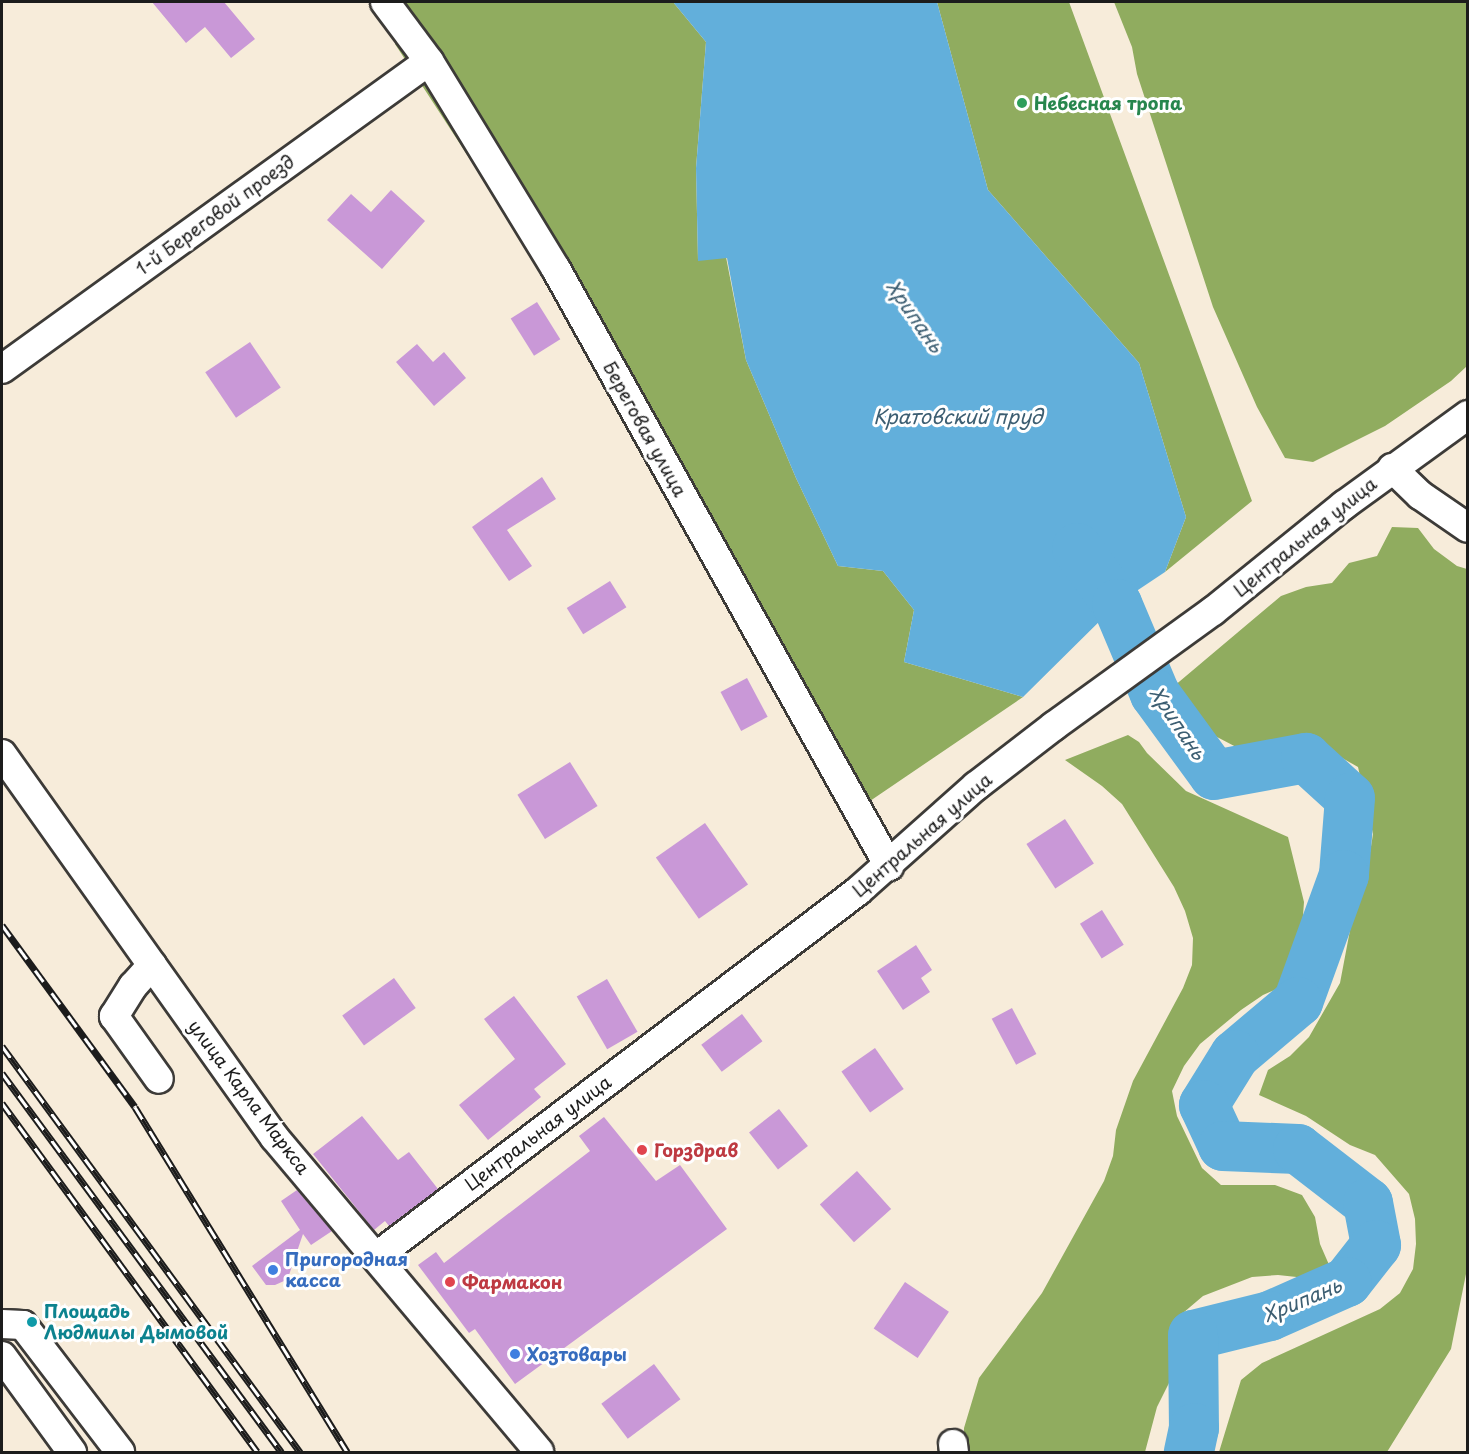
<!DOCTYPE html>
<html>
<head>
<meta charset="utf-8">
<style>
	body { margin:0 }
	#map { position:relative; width:1469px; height:1454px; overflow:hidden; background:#f7ecda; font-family:"Playpen Sans",sans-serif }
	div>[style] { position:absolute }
	.forest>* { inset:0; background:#90ac5f }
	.water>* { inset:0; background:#62afdb }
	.river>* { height:50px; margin:-25px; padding:0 25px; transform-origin:25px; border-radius:25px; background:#62afdb }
	.building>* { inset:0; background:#c998d7; transform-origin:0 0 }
	.roads { filter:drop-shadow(2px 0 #3d3b38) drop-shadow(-2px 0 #3d3b38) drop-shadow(0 2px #3d3b38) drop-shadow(0 -2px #3d3b38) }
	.minor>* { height:28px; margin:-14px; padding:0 14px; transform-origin:14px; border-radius:14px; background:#fff }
	.rail>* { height:7px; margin-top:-3.5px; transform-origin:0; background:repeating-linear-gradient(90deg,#fff 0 14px,#1c1c1c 0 28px); box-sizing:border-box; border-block:2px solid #1c1c1c }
	.dots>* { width:16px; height:16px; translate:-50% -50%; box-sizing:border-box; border:3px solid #fff; border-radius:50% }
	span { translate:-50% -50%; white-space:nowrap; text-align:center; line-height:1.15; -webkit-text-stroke:6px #fff; paint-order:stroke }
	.leisure-label { font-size:18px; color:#27864d; font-weight:700 }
	.left { translate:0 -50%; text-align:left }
	.street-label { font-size:18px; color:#1c1c1c }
	.health-label { font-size:18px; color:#be3a42; font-weight:700 }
	.shop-label { font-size:18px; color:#366cbe; font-weight:700 }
	.culture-label { font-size:18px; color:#0d838f; font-weight:700 }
	.water-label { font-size:20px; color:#3c5e72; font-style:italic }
	.frame { position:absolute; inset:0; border:3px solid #1c1c1c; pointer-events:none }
</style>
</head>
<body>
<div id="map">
	<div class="forest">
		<div style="clip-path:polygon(397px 2px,673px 2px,706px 42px,696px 168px,698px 260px,726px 257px,746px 360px,796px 478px,838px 566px,883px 571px,914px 610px,904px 662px,1023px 697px,845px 818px,520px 236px,395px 44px)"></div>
		<div style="clip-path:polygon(937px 2px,1069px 2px,1252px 501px,1165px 572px,1186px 517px,1139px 363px,988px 190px)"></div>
		<div style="clip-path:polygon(1114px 2px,1467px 2px,1467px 366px,1451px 381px,1385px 426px,1313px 462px,1285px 458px,1257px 407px,1213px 307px,1137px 74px,1132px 47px)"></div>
		<div style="clip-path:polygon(1392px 527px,1418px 528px,1434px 549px,1457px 566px,1467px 569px,1467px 1269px,1451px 1349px,1387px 1452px,1219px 1452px,1241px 1380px,1262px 1363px,1380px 1309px,1400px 1293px,1413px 1269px,1416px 1244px,1415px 1219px,1409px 1194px,1375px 1155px,1350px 1145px,1306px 1116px,1259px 1095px,1268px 1070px,1290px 1056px,1309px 1037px,1340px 983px,1354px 909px,1369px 859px,1373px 834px,1358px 767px,1305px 737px,1240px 749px,1217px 737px,1196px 721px,1167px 692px,1281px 596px,1306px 587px,1332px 583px,1349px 563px,1377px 556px)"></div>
		<div style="clip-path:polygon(1128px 735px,1139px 742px,1147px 753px,1186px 791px,1288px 837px,1304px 902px,1301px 943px,1290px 983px,1263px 995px,1241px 1010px,1200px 1044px,1184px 1066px,1172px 1091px,1177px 1116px,1202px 1168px,1221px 1185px,1275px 1185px,1302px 1195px,1315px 1217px,1320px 1244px,1330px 1267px,1306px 1278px,1278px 1275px,1252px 1277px,1203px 1296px,1183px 1313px,1171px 1336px,1169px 1383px,1157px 1407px,1145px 1452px,964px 1452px,964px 1428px,979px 1378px,1042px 1293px,1104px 1181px,1113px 1156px,1116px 1130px,1133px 1081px,1183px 988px,1192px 965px,1193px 938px,1185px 911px,1174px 887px,1122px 804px,1102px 786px,1065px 760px)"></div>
	</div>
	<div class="water">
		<div style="clip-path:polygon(673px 2px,937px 2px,988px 190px,1139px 363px,1186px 517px,1165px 572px,1117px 604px,1023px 697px,904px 662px,914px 610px,883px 571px,838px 566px,796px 478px,746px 360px,727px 258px,698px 261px,696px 168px,706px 42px)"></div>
	</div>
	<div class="river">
		<div style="left:1077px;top:548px;width:69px;rotate:54.5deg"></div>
		<div style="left:1117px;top:604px;width:98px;rotate:67.1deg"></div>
		<div style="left:1155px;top:694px;width:100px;rotate:53.9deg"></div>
		<div style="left:1214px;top:775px;width:94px;rotate:-10.5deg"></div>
		<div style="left:1306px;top:758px;width:59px;rotate:42.3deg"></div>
		<div style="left:1350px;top:798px;width:77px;rotate:94.5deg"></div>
		<div style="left:1344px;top:875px;width:135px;rotate:109.9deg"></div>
		<div style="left:1298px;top:1002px;width:82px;rotate:139.9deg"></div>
		<div style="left:1235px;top:1055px;width:59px;rotate:121.8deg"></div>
		<div style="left:1204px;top:1105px;width:45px;rotate:65.1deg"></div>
		<div style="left:1223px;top:1146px;width:75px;rotate:2.3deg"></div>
		<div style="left:1298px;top:1149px;width:88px;rotate:37.6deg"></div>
		<div style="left:1368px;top:1203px;width:43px;rotate:79.2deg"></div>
		<div style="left:1376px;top:1245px;width:47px;rotate:128.1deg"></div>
		<div style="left:1347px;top:1282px;width:84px;rotate:156.2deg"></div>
		<div style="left:1270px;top:1316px;width:79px;rotate:166.1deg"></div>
		<div style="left:1193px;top:1335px;width:93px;rotate:89.4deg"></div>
		<div style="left:1194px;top:1428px;width:25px;rotate:102deg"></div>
	</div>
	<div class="building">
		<div style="clip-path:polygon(152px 2px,224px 2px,255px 39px,231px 58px,205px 27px,186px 43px)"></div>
		<div style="clip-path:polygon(391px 190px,425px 221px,382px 269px,327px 220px,351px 194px,371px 212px)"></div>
		<div style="left:537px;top:302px;width:44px;height:31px;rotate:58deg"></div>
		<div style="left:250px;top:342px;width:55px;height:54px;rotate:56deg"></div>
		<div style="clip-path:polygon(417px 344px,433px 362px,444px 352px,466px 378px,434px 406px,396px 362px)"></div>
		<div style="clip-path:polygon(542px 477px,556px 499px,507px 530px,532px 566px,509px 581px,472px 527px)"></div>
		<div style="left:610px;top:581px;width:31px;height:51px;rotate:58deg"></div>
		<div style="left:747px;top:678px;width:44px;height:30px;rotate:62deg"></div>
		<div style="left:570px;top:762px;width:52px;height:62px;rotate:58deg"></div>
		<div style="left:1065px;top:819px;width:53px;height:46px;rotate:57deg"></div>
		<div style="left:705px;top:823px;width:75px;height:60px;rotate:55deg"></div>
		<div style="left:1102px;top:910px;width:41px;height:26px;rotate:58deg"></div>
		<div style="clip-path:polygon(916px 945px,932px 970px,921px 978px,930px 992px,903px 1010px,877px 971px)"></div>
		<div style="left:394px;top:978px;width:37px;height:64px;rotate:54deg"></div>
		<div style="left:607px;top:979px;width:61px;height:35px;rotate:60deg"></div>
		<div style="clip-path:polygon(514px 996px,566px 1064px,534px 1089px,541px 1097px,488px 1140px,459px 1105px,515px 1059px,484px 1019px)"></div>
		<div style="left:1012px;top:1008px;width:52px;height:23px;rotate:62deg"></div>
		<div style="left:742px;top:1014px;width:34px;height:51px;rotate:53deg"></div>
		<div style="left:875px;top:1048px;width:50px;height:41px;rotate:55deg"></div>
		<div style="left:779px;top:1109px;width:47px;height:38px;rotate:52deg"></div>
		<div style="clip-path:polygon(362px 1116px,398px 1160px,409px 1152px,438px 1189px,389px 1226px,385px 1221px,374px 1230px,313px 1154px)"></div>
		<div style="clip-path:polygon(604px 1117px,656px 1181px,680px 1165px,727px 1229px,515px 1384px,475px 1329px,469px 1333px,418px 1265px,436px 1252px,444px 1263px,590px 1151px,579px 1136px)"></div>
		<div style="left:857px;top:1171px;width:51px;height:50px;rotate:48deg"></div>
		<div style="clip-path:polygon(297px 1190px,332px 1231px,311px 1245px,303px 1234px,289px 1275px,284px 1281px,275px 1285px,266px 1285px,252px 1266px,300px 1230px,281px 1201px)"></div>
		<div style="left:905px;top:1282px;width:53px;height:56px;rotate:34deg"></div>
		<div style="left:654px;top:1364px;width:44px;height:66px;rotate:53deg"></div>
	</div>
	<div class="roads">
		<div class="minor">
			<div style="left:385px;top:2px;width:74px;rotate:53.3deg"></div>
			<div style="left:429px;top:61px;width:244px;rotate:58.6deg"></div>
			<div style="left:556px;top:269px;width:684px;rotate:60.85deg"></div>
			<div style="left:2px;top:369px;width:526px;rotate:-35.8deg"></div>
			<div style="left:1392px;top:468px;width:39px;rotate:44deg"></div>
			<div style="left:1420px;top:495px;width:58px;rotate:34.5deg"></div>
			<div style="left:2px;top:754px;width:471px;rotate:54.6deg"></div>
			<div style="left:275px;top:1138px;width:410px;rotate:49.9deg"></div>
			<div style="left:152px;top:965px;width:28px;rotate:132deg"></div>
			<div style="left:133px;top:986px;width:36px;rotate:122deg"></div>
			<div style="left:114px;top:1016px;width:77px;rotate:54.5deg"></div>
			<div style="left:377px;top:1256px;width:604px;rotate:-37.19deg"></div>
			<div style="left:858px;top:891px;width:158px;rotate:-41.7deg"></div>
			<div style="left:976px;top:786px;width:98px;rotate:-37.6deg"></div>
			<div style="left:1054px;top:726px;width:196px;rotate:-35.9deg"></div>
			<div style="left:1213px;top:611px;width:169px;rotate:-39deg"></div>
			<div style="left:1344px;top:505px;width:153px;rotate:-36deg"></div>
			<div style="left:2px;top:1324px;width:21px;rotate:3deg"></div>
			<div style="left:23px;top:1325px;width:160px;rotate:52.6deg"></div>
			<div style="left:2px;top:1356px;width:119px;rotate:53.9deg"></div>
			<div style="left:953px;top:1444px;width:8px;rotate:83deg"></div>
		</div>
	</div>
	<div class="rail">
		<div style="left:2px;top:925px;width:225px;rotate:53.8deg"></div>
		<div style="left:135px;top:1107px;width:405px;rotate:58.4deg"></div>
		<div style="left:2px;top:1046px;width:504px;rotate:53.72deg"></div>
		<div style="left:2px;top:1073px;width:471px;rotate:53.6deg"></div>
		<div style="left:2px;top:1103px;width:432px;rotate:53.8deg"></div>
	</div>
	<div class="dots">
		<div style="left:1022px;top:103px;background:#2e9e5b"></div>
		<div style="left:642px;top:1150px;background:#e0444e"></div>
		<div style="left:273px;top:1270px;background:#3f7fe0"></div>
		<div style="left:450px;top:1282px;background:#e0444e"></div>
		<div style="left:32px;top:1322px;background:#0f9aa8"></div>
		<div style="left:515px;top:1354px;background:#3f7fe0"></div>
	</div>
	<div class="leisure-label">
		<span class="left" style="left:1034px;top:103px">Небесная тропа</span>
	</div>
	<div class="street-label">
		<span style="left:215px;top:215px;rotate:-36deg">1-й Береговой проезд</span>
		<span style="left:645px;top:429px;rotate:61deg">Береговая улица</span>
		<span style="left:1305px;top:537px;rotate:-39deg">Центральная улица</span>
		<span style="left:922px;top:835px;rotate:-41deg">Центральная улица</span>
		<span style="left:249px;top:1097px;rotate:53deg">улица Карла Маркса</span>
		<span style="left:538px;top:1133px;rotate:-37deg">Центральная улица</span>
	</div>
	<div class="health-label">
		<span class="left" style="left:654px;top:1150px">Горздрав</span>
		<span class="left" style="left:462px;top:1282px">Фармакон</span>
	</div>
	<div class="shop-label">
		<span class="left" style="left:285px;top:1270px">Пригородная<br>касса</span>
		<span class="left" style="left:527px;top:1354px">Хозтовары</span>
	</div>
	<div class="culture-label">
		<span class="left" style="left:44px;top:1322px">Площадь<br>Людмилы Дымовой</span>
	</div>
	<div class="water-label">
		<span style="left:915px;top:316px;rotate:55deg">Хрипань</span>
		<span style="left:958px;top:416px">Кратовский пруд</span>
		<span style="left:1178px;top:723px;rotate:56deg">Хрипань</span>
		<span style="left:1302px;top:1300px;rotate:-23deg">Хрипань</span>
	</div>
	<div class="frame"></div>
</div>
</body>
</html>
